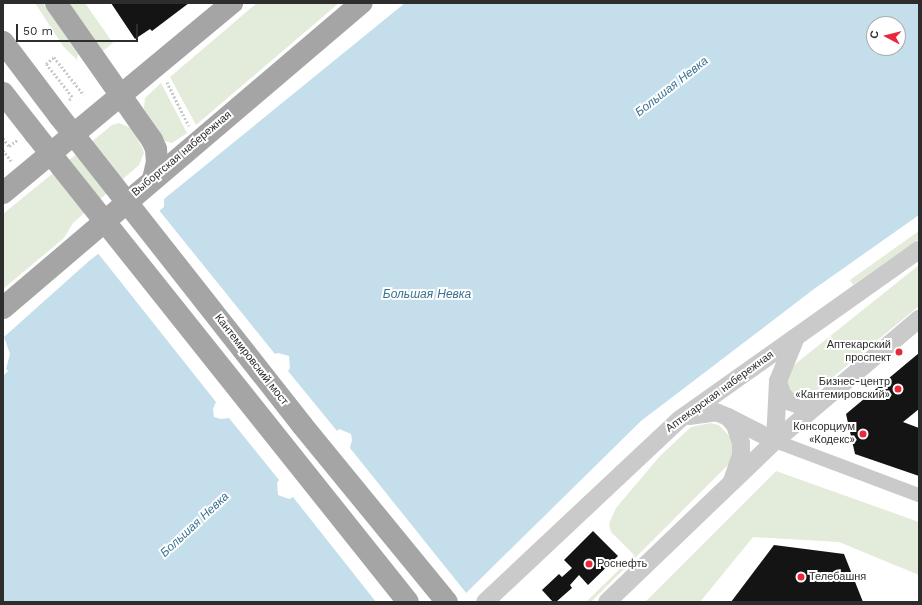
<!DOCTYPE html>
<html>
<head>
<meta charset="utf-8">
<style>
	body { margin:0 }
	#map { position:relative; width:922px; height:605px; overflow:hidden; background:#fff; font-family:"Work Sans",sans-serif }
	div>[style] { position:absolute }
	.green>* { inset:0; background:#e3ebda }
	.water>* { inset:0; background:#c5deec }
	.pier>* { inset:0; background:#fff }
	.building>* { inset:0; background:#141414 }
	.path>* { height:2.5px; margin-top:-1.25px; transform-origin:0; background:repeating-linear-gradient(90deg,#cacaca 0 2px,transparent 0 4px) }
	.minor>* { height:14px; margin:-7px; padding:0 7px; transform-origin:7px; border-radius:7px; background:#cacaca }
	.tertiary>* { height:18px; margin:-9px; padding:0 9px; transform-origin:9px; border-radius:9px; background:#cacaca }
	.primary>* { height:22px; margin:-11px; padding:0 11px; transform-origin:11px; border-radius:11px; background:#a5a5a5 }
	.primary-bridge>* { height:22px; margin:-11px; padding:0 11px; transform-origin:11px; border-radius:11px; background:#a5a5a5 }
	.dots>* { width:11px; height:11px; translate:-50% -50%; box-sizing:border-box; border:2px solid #fff; border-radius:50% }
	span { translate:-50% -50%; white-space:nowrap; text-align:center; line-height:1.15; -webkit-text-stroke:4px #fff; paint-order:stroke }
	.street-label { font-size:11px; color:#2d2d2d }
	.poi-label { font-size:11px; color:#2d2d2d }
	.right { translate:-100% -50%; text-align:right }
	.left { translate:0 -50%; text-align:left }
	.water-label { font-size:12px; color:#397191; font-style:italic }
	.frame { position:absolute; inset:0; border:4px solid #2d2d2d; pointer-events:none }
	.north { position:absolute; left:866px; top:16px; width:40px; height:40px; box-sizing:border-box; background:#fff; border:1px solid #ababab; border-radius:50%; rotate:277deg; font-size:11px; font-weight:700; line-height:16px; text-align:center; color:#2d2d2d }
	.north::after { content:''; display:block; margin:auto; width:14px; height:18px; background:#ea283b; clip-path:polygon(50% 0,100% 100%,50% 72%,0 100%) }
	.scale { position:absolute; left:16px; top:24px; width:122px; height:18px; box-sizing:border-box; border:2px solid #2d2d2d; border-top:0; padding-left:5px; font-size:12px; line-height:14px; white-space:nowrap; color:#2d2d2d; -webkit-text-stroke:3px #fff; paint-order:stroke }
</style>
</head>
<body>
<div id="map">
	<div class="green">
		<div style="clip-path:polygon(35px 3px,43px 3px,78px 54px,77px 60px,63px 46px)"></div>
		<div style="clip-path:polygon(72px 3px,85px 3px,113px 43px,103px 51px,69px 4px)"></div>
		<div style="clip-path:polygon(257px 3px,339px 3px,196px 125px,170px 77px)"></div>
		<div style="clip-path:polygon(161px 83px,187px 133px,172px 143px,164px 141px,144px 109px,145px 98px)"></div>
		<div style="clip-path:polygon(119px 123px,131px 128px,142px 147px,144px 153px,139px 165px,73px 223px,64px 238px,3px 289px,3px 214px,112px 125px)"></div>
		<div style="clip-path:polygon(919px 231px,919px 239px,853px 285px,850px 280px)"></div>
		<div style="clip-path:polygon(919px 265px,919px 306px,810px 396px,804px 399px,791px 396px,786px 374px,789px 369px)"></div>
		<div style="clip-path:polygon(710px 423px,719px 425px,731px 438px,734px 447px,729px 464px,591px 602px,586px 602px,634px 555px,611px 532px,609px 524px,616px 508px,660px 456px,691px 427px)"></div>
		<div style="clip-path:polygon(776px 471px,919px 522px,919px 575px,839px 542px,753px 537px,700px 602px,645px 602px)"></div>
	</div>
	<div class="water">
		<div style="clip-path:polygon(evenodd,405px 3px,919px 3px,919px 215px,814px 289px,641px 421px,457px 602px,3px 602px,3px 376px,8px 371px,6px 369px,10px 354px,4px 337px,89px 261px,102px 251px,108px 252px,164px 207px,164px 199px,405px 3px,874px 24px,898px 24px,898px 48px,874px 48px,874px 24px)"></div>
	</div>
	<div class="pier">
		<div style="clip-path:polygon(158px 209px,275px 354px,278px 353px,289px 356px,290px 368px,288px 371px,337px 431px,339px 429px,351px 434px,352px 440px,350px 448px,467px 594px,459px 602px,376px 602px,293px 497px,289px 499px,278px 495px,277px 483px,279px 480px,229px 418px,221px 419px,214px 417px,213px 409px,216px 402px,97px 252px,107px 250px)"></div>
	</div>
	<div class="building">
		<div style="clip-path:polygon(111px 3px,189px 3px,152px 31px,150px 29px,135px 39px)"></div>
		<div style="clip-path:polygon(919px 353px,919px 409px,903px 422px,919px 428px,919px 476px,855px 454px,846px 414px)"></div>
		<div style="clip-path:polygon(593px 531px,618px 556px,588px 585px,579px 575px,570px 585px,572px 588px,556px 602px,553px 602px,542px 590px,559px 574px,562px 577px,572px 568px,564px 560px)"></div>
		<div style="clip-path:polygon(774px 545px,844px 554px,863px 602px,731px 602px)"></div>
	</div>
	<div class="path">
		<div style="left:167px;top:82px;width:49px;rotate:63.4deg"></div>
		<div style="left:69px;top:100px;width:4px;rotate:-45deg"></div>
		<div style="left:72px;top:97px;width:42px;rotate:-128.2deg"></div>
		<div style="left:46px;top:64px;width:11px;rotate:-41deg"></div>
		<div style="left:54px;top:57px;width:48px;rotate:51.7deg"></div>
		<div style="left:3px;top:138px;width:10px;rotate:53deg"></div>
		<div style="left:9px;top:146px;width:10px;rotate:-37deg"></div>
		<div style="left:3px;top:150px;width:15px;rotate:53deg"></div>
	</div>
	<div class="minor">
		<div style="left:775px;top:441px;width:154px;rotate:20.6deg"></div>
	</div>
	<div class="tertiary">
		<div style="left:796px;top:337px;width:48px;rotate:112.2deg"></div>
		<div style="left:778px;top:381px;width:14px;rotate:73deg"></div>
		<div style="left:782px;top:394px;width:9px;rotate:49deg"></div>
		<div style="left:788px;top:401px;width:15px;rotate:20deg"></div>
		<div style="left:802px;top:406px;width:15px;rotate:-4deg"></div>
		<div style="left:689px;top:416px;width:27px;rotate:-8deg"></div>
		<div style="left:716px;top:412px;width:13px;rotate:23deg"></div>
		<div style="left:728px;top:417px;width:11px;rotate:49deg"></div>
		<div style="left:735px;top:425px;width:19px;rotate:72deg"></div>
		<div style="left:741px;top:443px;width:12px;rotate:90deg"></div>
		<div style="left:741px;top:455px;width:28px;rotate:109deg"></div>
		<div style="left:728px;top:417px;width:53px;rotate:27.1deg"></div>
		<div style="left:775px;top:441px;width:59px;rotate:-87.1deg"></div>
		<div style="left:485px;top:602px;width:267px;rotate:-43.2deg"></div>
		<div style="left:680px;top:419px;width:293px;rotate:-35.3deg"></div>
		<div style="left:607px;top:602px;width:233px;rotate:-43.8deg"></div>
		<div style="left:775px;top:441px;width:189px;rotate:-40.3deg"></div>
	</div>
	<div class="primary">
		<div style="left:56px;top:3px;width:167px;rotate:55deg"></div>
		<div style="left:152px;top:140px;width:10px;rotate:66deg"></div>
		<div style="left:156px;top:149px;width:13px;rotate:86deg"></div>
		<div style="left:157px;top:162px;width:17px;rotate:103deg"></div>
		<div style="left:3px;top:42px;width:93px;rotate:52.9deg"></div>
		<div style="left:3px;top:93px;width:52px;rotate:52deg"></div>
		<div style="left:3px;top:193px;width:298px;rotate:-39.7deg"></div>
		<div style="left:3px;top:308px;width:471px;rotate:-40.4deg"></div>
	</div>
	<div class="primary-bridge">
		<div style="left:59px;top:116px;width:393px;rotate:51.8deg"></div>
		<div style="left:302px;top:425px;width:229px;rotate:50.7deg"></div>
		<div style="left:35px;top:134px;width:598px;rotate:51.44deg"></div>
	</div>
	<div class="dots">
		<div style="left:899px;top:352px;background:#ea283b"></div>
		<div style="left:898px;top:389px;background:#ea283b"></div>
		<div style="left:863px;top:434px;background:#ea283b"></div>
		<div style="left:589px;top:564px;background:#ea283b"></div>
		<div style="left:801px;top:577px;background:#ea283b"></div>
	</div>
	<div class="street-label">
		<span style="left:182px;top:154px;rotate:-40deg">Выборгская набережная</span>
		<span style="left:251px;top:360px;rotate:52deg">Кантемировский мост</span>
		<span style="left:720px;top:392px;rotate:-36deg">Аптекарская набережная</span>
	</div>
	<div class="poi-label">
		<span class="right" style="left:891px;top:352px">Аптекарский<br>проспект</span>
		<span class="right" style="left:890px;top:389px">Бизнес-центр<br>«Кантемировский»</span>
		<span class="right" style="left:855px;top:434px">Консорциум<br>«Кодекс»</span>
		<span class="left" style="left:597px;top:564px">Роснефть</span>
		<span class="left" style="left:809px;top:577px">Телебашня</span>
	</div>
	<div class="water-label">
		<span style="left:672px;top:87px;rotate:-38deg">Большая Невка</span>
		<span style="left:427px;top:295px">Большая Невка</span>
		<span style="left:195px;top:525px;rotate:-43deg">Большая Невка</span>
	</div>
	<div class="frame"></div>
	<div class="north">С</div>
	<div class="scale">50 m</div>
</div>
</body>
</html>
